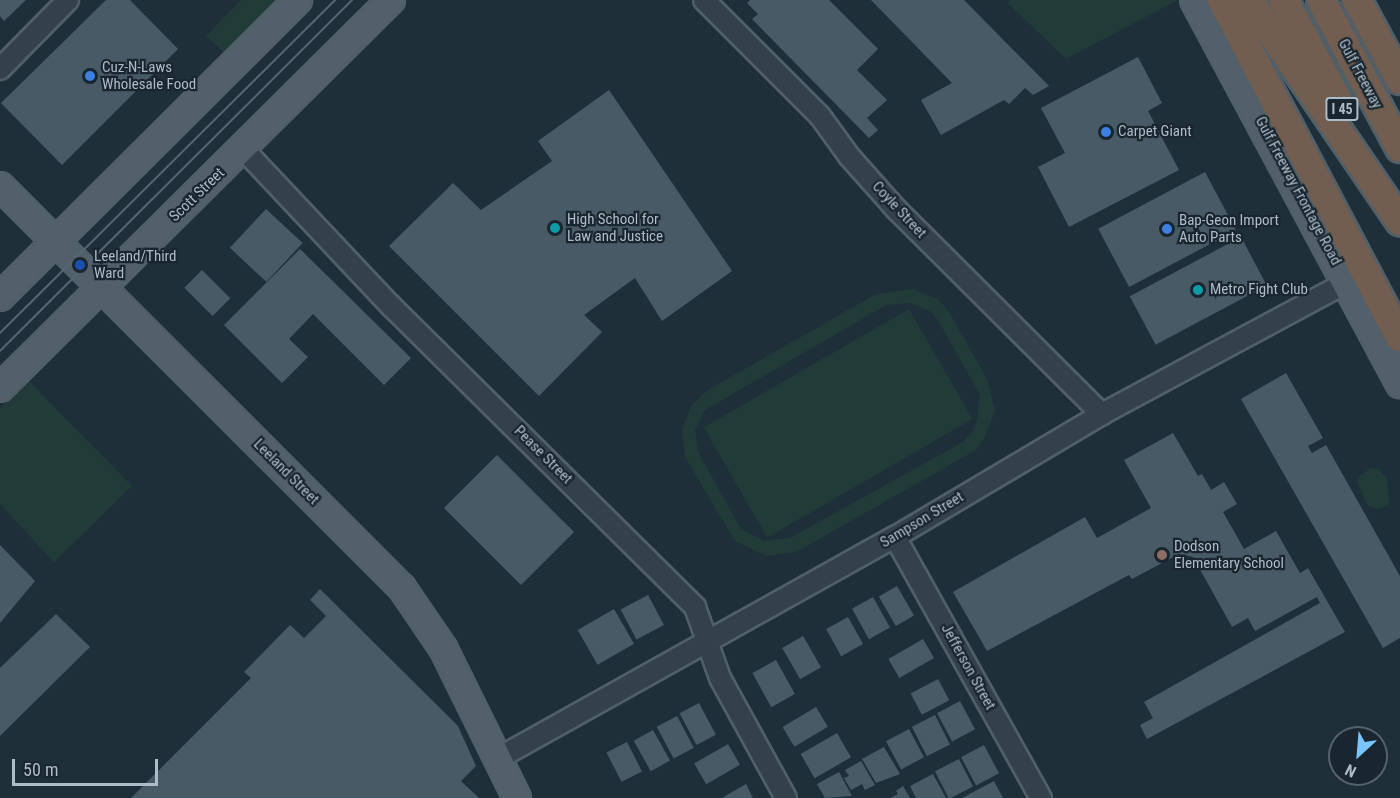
<!DOCTYPE html>
<html>
<head>
<meta charset="utf-8">
<style>
	body { margin:0 }
	#map { position:relative; width:1400px; height:798px; overflow:hidden; background:#1f2f3a; font-family:"Roboto Condensed",sans-serif }
	div>[style] { position:absolute }
	.green>* { inset:0; background:#213b39; transform-origin:0 0 }
	.building>* { inset:0; background:#485a66; transform-origin:0 0 }
	.roads { filter:drop-shadow(2px 0 #515f68) drop-shadow(-2px 0 #515f68) drop-shadow(0 2px #515f68) drop-shadow(0 -2px #515f68) }
	.minor>* { height:20px; margin:-10px; padding:0 10px; transform-origin:10px; border-radius:10px; background:#33414a }
	.major>* { height:26px; margin:-13px; padding:0 13px; transform-origin:13px; border-radius:13px; background:#51606a }
	.highway>* { height:28px; margin:-14px; padding:0 14px; transform-origin:14px; border-radius:14px; background:#715e50 }
	.tram>* { height:1.5px; margin:-0.75px; padding:0 0.75px; transform-origin:0.75px; border-radius:0.75px; background:#556672 }
	.dots>* { width:16px; height:16px; translate:-50% -50%; box-sizing:border-box; border:3px solid #19262f; border-radius:50% }
	span { translate:-50% -50%; white-space:nowrap; text-align:center; line-height:1.15; -webkit-text-stroke:4.5px #19262f; paint-order:stroke }
	.shield-label span { padding:2px 4px; background:#19262f; border:2px solid; border-radius:4px; -webkit-text-stroke-width:0 }
	.shield-label { font-size:14px; color:#aebcc7; font-weight:700 }
	.poi-label { font-size:15px; color:#aebcc7 }
	.left { translate:0 -50%; text-align:left }
	.street-label { font-size:15px; color:#aebcc7 }
	.north { position:absolute; left:1328px; top:726px; width:60px; height:60px; box-sizing:border-box; background:#19262f; border:2px solid #55626c; border-radius:50%; rotate:206deg; font-size:16px; font-weight:700; line-height:24px; text-align:center; color:#aebcc7 }
	.north::after { content:''; display:block; margin:auto; width:21px; height:27px; background:#7bc5fe; clip-path:polygon(50% 0,100% 100%,50% 72%,0 100%) }
	.scale { position:absolute; left:12px; top:759px; width:146px; height:27px; box-sizing:border-box; border:3px solid #aebcc7; border-top:0; padding-left:8px; font-size:18px; line-height:21px; white-space:nowrap; color:#aebcc7; -webkit-text-stroke:4px #19262f; paint-order:stroke }
</style>
</head>
<body>
<div id="map">
	<div class="green">
		<div style="clip-path:polygon(241px 0,282px 0,224px 52px,206px 36px)"></div>
		<div style="clip-path:polygon(1011px 0,1176px 0,1176px 1px,1066px 59px,1008px 3px)"></div>
		<div style="clip-path:polygon(evenodd,912px 289px,939px 300px,949px 312px,988px 381px,995px 411px,984px 439px,976px 450px,796px 552px,766px 556px,735px 541px,685px 457px,682px 429px,692px 405px,708px 390px,876px 294px,912px 289px,909px 303px,930px 311px,938px 320px,980px 395px,977px 422px,972px 433px,963px 442px,790px 538px,764px 541px,741px 529px,698px 452px,695px 430px,705px 410px,886px 305px,909px 303px)"></div>
		<div style="left:909px;top:309px;width:127px;height:237px;rotate:60deg"></div>
		<div style="clip-path:polygon(28px 380px,132px 486px,54px 562px,0 504px,0 408px)"></div>
		<div style="clip-path:polygon(1371px 468px,1379px 469px,1387px 478px,1389px 504px,1379px 509px,1368px 506px,1358px 484px,1358px 477px)"></div>
	</div>
	<div class="building">
		<div style="clip-path:polygon(0 0,26px 0,4px 21px,0 16px)"></div>
		<div style="clip-path:polygon(106px 0,130px 0,178px 49px,62px 165px,1px 103px)"></div>
		<div style="clip-path:polygon(750px 0,829px 0,878px 49px,857px 70px,887px 100px,867px 118px,878px 130px,869px 138px,752px 19px,758px 14px,747px 3px)"></div>
		<div style="clip-path:polygon(871px 0,964px 0,1049px 86px,1033px 95px,1025px 88px,1009px 104px,1004px 100px,941px 135px,921px 100px,952px 83px)"></div>
		<div style="clip-path:polygon(1138px 57px,1162px 103px,1148px 111px,1179px 170px,1069px 227px,1038px 167px,1065px 153px,1041px 108px)"></div>
		<div style="clip-path:polygon(609px 90px,732px 271px,662px 321px,635px 278px,584px 315px,602px 332px,539px 396px,389px 246px,453px 183px,481px 210px,552px 161px,538px 141px)"></div>
		<div style="left:1205px;top:172px;width:66px;height:121px;rotate:62deg"></div>
		<div style="left:266px;top:209px;width:50px;height:53px;rotate:43deg"></div>
		<div style="left:1241px;top:237px;width:55px;height:126px;rotate:62deg"></div>
		<div style="clip-path:polygon(300px 249px,411px 358px,384px 385px,313px 314px,289px 339px,308px 357px,282px 383px,224px 325px)"></div>
		<div style="left:202px;top:270px;width:40px;height:25px;rotate:45deg"></div>
		<div style="clip-path:polygon(1286px 373px,1323px 438px,1308px 446px,1312px 453px,1326px 445px,1400px 576px,1400px 638px,1383px 648px,1241px 399px)"></div>
		<div style="clip-path:polygon(1173px 433px,1198px 476px,1202px 474px,1211px 490px,1224px 482px,1237px 504px,1223px 512px,1244px 549px,1276px 531px,1300px 573px,1308px 568px,1345px 632px,1147px 739px,1140px 725px,1153px 718px,1144px 702px,1320px 603px,1317px 597px,1255px 631px,1248px 618px,1232px 627px,1193px 557px,1179px 554px,1132px 579px,1129px 575px,987px 651px,953px 592px,1085px 517px,1097px 538px,1151px 508px,1124px 460px)"></div>
		<div style="left:497px;top:455px;width:109px;height:75px;rotate:45deg"></div>
		<div style="clip-path:polygon(0 545px,35px 581px,0 623px)"></div>
		<div style="left:897px;top:586px;width:34px;height:21px;rotate:60deg"></div>
		<div style="clip-path:polygon(320px 589px,458px 726px,476px 766px,461px 781px,479px 798px,131px 798px,251px 678px,244px 672px,290px 625px,304px 638px,326px 616px,310px 600px)"></div>
		<div style="left:648px;top:595px;width:34px;height:31px;rotate:62deg"></div>
		<div style="left:873px;top:597px;width:35px;height:24px;rotate:61deg"></div>
		<div style="left:614px;top:609px;width:40px;height:42px;rotate:60deg"></div>
		<div style="clip-path:polygon(56px 614px,90px 647px,0 736px,0 668px)"></div>
		<div style="left:848px;top:617px;width:31px;height:25px;rotate:61deg"></div>
		<div style="left:803px;top:636px;width:36px;height:24px;rotate:60deg"></div>
		<div style="left:923px;top:639px;width:22px;height:40px;rotate:60deg"></div>
		<div style="left:776px;top:660px;width:39px;height:27px;rotate:61deg"></div>
		<div style="left:938px;top:679px;width:24px;height:31px;rotate:62deg"></div>
		<div style="left:960px;top:701px;width:32px;height:26px;rotate:62deg"></div>
		<div style="left:699px;top:703px;width:36px;height:22px;rotate:62deg"></div>
		<div style="left:816px;top:707px;width:23px;height:39px;rotate:59deg"></div>
		<div style="left:935px;top:715px;width:33px;height:26px;rotate:63deg"></div>
		<div style="left:677px;top:716px;width:36px;height:23px;rotate:62deg"></div>
		<div style="left:909px;top:729px;width:32px;height:26px;rotate:62deg"></div>
		<div style="left:653px;top:730px;width:35px;height:22px;rotate:61deg"></div>
		<div style="left:837px;top:733px;width:28px;height:42px;rotate:60deg"></div>
		<div style="left:627px;top:742px;width:33px;height:23px;rotate:63deg"></div>
		<div style="left:728px;top:744px;width:24px;height:39px;rotate:60deg"></div>
		<div style="left:984px;top:745px;width:32px;height:26px;rotate:62deg"></div>
		<div style="clip-path:polygon(884px 747px,900px 774px,876px 783px,862px 759px)"></div>
		<div style="left:959px;top:759px;width:31px;height:27px;rotate:63deg"></div>
		<div style="clip-path:polygon(861px 761px,875px 785px,865px 790px,862px 784px,851px 790px,844px 778px,849px 776px,845px 770px)"></div>
		<div style="clip-path:polygon(839px 772px,852px 796px,825px 798px,817px 784px)"></div>
		<div style="clip-path:polygon(933px 774px,946px 798px,916px 798px,910px 786px)"></div>
		<div style="clip-path:polygon(994px 781px,1003px 798px,962px 798px)"></div>
		<div style="clip-path:polygon(746px 784px,753px 798px,722px 798px)"></div>
		<div style="clip-path:polygon(903px 786px,910px 798px,890px 798px,898px 794px,896px 791px)"></div>
	</div>
	<div class="roads">
		<div class="minor">
			<div style="left:704px;top:0;width:164px;rotate:45deg"></div>
			<div style="left:820px;top:116px;width:49px;rotate:54.1deg"></div>
			<div style="left:849px;top:156px;width:71px;rotate:48.4deg"></div>
			<div style="left:896px;top:209px;width:291px;rotate:44.9deg"></div>
			<div style="left:0;top:69px;width:97px;rotate:-45.4deg"></div>
			<div style="left:244px;top:150px;width:214px;rotate:46.7deg"></div>
			<div style="left:391px;top:306px;width:428px;rotate:44.7deg"></div>
			<div style="left:695px;top:607px;width:75px;rotate:70.6deg"></div>
			<div style="left:720px;top:678px;width:137px;rotate:61.2deg"></div>
			<div style="left:895px;top:537px;width:299px;rotate:60.8deg"></div>
			<div style="left:497px;top:759px;width:456px;rotate:-29.2deg"></div>
			<div style="left:895px;top:537px;width:241px;rotate:-30.7deg"></div>
			<div style="left:1102px;top:414px;width:278px;rotate:-28.3deg"></div>
		</div>
		<div class="major">
			<div style="left:1194px;top:0;width:436px;rotate:61.8deg"></div>
			<div style="left:0;top:186px;width:569px;rotate:45deg"></div>
			<div style="left:402px;top:588px;width:73px;rotate:55.7deg"></div>
			<div style="left:443px;top:648px;width:167px;rotate:63.7deg"></div>
			<div style="left:0;top:297px;width:421px;rotate:-44.9deg"></div>
			<div style="left:0;top:388px;width:551px;rotate:-44.78deg"></div>
		</div>
		<div class="highway">
			<div style="left:1222px;top:0;width:381px;rotate:62.2deg"></div>
			<div style="left:1249px;top:0;width:268px;rotate:55.7deg"></div>
			<div style="left:1284px;top:0;width:115px;rotate:61.9deg"></div>
			<div style="left:1321px;top:0;width:168px;rotate:61.9deg"></div>
			<div style="left:1357px;top:0;width:91px;rotate:61.7deg"></div>
		</div>
	</div>
	<div class="tram">
		<div style="left:0;top:333px;width:472px;rotate:-44.8deg"></div>
		<div style="left:0;top:351px;width:497px;rotate:-44.9deg"></div>
	</div>
	<div class="dots">
		<div style="left:90px;top:76px;background:#3f7fe0"></div>
		<div style="left:1106px;top:132px;background:#3f7fe0"></div>
		<div style="left:555px;top:228px;background:#0f9aa8"></div>
		<div style="left:1167px;top:229px;background:#3f7fe0"></div>
		<div style="left:80px;top:265px;background:#1a4fb4"></div>
		<div style="left:1198px;top:290px;background:#0f9aa8"></div>
		<div style="left:1162px;top:555px;background:#8d6e63"></div>
	</div>
	<div class="shield-label">
		<span style="left:1342px;top:109px">I 45</span>
	</div>
	<div class="poi-label">
		<span class="left" style="left:102px;top:76px">Cuz-N-Laws<br>Wholesale Food</span>
		<span class="left" style="left:1118px;top:132px">Carpet Giant</span>
		<span class="left" style="left:567px;top:228px">High School for<br>Law and Justice</span>
		<span class="left" style="left:1179px;top:229px">Bap-Geon Import<br>Auto Parts</span>
		<span class="left" style="left:94px;top:265px">Leeland/Third<br>Ward</span>
		<span class="left" style="left:1210px;top:290px">Metro Fight Club</span>
		<span class="left" style="left:1174px;top:555px">Dodson<br>Elementary School</span>
	</div>
	<div class="street-label">
		<span style="left:1360px;top:74px;rotate:62deg">Gulf Freeway</span>
		<span style="left:1298px;top:191px;rotate:62deg">Gulf Freeway Frontage Road</span>
		<span style="left:197px;top:195px;rotate:-44deg">Scott Street</span>
		<span style="left:899px;top:210px;rotate:47deg">Coyle Street</span>
		<span style="left:543px;top:455px;rotate:45deg">Pease Street</span>
		<span style="left:286px;top:472px;rotate:45deg">Leeland Street</span>
		<span style="left:922px;top:520px;rotate:-31deg">Sampson Street</span>
		<span style="left:968px;top:667px;rotate:61deg">Jefferson Street</span>
	</div>
	<div class="north">N</div>
	<div class="scale">50 m</div>
</div>
</body>
</html>
